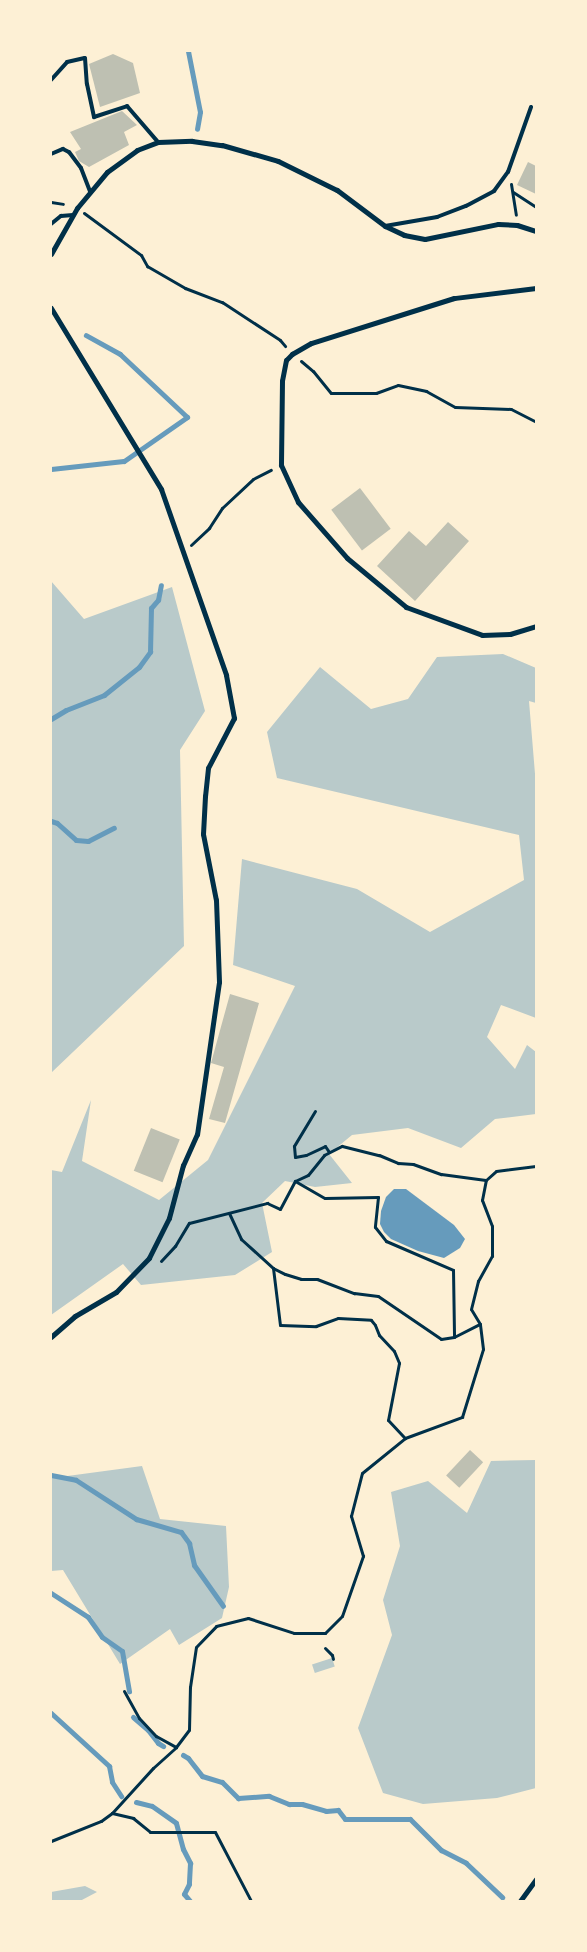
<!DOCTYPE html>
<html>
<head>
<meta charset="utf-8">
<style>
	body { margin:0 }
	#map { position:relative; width:587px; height:1952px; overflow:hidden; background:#fdf0d5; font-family:Quicksand,sans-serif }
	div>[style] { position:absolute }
	.green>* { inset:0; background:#b9caca; transform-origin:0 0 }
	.water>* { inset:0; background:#669bbc }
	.stream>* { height:5px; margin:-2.5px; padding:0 2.5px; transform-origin:2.5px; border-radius:2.5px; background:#669bbc }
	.building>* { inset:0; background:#bec0b2; transform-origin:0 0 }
	.path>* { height:3px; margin:-1.5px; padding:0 1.5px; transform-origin:1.5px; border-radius:1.5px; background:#003049 }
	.service>* { height:4px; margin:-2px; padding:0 2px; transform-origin:2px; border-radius:2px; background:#003049 }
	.minor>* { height:5px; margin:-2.5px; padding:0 2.5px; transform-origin:2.5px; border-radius:2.5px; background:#003049 }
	span { translate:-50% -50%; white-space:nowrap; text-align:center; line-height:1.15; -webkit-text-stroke:4.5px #fdf0d5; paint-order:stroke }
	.frame { position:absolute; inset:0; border:52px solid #fdf0d5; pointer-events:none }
</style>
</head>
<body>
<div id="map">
	<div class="green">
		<div style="clip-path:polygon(51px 581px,84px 619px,172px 587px,205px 711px,180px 750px,184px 946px,51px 1073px)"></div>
		<div style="clip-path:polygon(503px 654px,536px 668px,536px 703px,529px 701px,536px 786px,536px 1018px,501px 1005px,487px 1037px,515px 1069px,527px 1045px,536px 1052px,536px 1114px,495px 1119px,461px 1148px,408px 1128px,352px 1135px,329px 1154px,352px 1183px,315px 1187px,285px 1181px,262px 1203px,272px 1252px,235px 1275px,141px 1285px,123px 1264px,51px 1315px,51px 1170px,62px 1172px,91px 1100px,82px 1161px,159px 1200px,208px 1160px,295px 986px,233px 965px,242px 859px,357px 889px,430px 932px,524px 880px,519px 835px,277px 778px,267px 732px,320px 667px,371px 709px,408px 699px,437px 657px)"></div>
		<div style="clip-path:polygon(536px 1460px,536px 1788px,497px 1798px,423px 1804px,383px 1793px,358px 1728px,392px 1635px,383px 1600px,400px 1546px,391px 1492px,428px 1481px,467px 1513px,491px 1461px)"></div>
		<div style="clip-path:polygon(142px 1466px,160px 1519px,226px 1526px,229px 1587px,222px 1618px,179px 1645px,170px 1629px,120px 1664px,63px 1570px,51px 1571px,51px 1475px,60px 1477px)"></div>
		<div style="left:332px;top:1658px;width:9px;height:21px;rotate:72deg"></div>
		<div style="clip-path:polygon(85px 1886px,97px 1892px,80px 1901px,51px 1901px,51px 1892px)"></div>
	</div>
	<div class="water">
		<div style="clip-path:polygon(394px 1189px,406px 1189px,454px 1225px,465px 1239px,460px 1248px,444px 1258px,418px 1251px,391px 1239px,384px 1232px,380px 1224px,381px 1211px,386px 1197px)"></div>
	</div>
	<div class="stream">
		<div style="left:188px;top:51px;width:62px;rotate:78.9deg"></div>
		<div style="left:200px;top:112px;width:17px;rotate:100deg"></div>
		<div style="left:51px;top:469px;width:73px;rotate:-6.3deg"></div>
		<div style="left:124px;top:461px;width:77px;rotate:-34.9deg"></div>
		<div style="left:187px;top:417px;width:92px;rotate:-136.8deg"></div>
		<div style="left:120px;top:354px;width:39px;rotate:-151deg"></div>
		<div style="left:51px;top:719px;width:17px;rotate:-31deg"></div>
		<div style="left:66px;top:710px;width:41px;rotate:-21.5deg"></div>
		<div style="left:104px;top:695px;width:45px;rotate:-38.7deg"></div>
		<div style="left:139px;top:667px;width:19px;rotate:-54deg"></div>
		<div style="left:150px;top:652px;width:44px;rotate:-88.7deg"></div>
		<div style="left:151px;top:608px;width:11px;rotate:-49deg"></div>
		<div style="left:158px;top:600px;width:15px;rotate:-79deg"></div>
		<div style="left:51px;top:821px;width:6px;rotate:18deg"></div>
		<div style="left:57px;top:823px;width:25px;rotate:42deg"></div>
		<div style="left:76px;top:840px;width:12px;rotate:5deg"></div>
		<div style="left:88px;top:841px;width:29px;rotate:-27deg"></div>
		<div style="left:51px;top:1475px;width:25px;rotate:11deg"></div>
		<div style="left:76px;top:1480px;width:72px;rotate:33deg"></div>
		<div style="left:136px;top:1519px;width:47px;rotate:16.1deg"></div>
		<div style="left:181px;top:1532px;width:14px;rotate:54deg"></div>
		<div style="left:189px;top:1543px;width:23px;rotate:77deg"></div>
		<div style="left:194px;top:1565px;width:50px;rotate:54.7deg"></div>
		<div style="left:51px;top:1593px;width:44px;rotate:33deg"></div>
		<div style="left:88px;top:1617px;width:24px;rotate:55deg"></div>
		<div style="left:102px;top:1637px;width:24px;rotate:35deg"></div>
		<div style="left:122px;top:1651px;width:41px;rotate:80.1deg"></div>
		<div style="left:51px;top:1713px;width:79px;rotate:42.4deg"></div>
		<div style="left:109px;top:1766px;width:16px;rotate:79deg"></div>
		<div style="left:112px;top:1782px;width:17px;rotate:57deg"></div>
		<div style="left:133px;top:1717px;width:20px;rotate:41deg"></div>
		<div style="left:148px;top:1730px;width:16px;rotate:52deg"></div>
		<div style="left:158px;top:1743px;width:6px;rotate:31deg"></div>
		<div style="left:183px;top:1755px;width:6px;rotate:31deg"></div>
		<div style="left:188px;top:1758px;width:23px;rotate:52deg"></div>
		<div style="left:202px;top:1776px;width:21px;rotate:17deg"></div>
		<div style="left:222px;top:1782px;width:23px;rotate:45deg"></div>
		<div style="left:238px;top:1798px;width:31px;rotate:-4deg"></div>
		<div style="left:269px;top:1796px;width:22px;rotate:22deg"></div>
		<div style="left:289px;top:1804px;width:13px"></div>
		<div style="left:302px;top:1804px;width:25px;rotate:16deg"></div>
		<div style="left:326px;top:1811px;width:12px;rotate:-5deg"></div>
		<div style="left:338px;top:1810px;width:11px;rotate:52deg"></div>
		<div style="left:345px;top:1819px;width:65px"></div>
		<div style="left:410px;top:1819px;width:44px;rotate:45deg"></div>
		<div style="left:441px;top:1850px;width:28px;rotate:27deg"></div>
		<div style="left:466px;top:1863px;width:50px;rotate:43.4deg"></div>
		<div style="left:136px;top:1802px;width:16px;rotate:14deg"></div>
		<div style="left:152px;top:1806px;width:29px;rotate:35deg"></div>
		<div style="left:176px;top:1823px;width:27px;rotate:75deg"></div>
		<div style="left:183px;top:1849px;width:16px;rotate:63deg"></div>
		<div style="left:190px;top:1863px;width:21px;rotate:93deg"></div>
		<div style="left:189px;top:1884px;width:11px;rotate:117deg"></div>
		<div style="left:184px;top:1894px;width:9px;rotate:49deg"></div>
	</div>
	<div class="building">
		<div style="clip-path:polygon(113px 54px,133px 63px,140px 93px,100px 107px,89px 64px)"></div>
		<div style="clip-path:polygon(122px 111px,137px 125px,124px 132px,129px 145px,89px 167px,79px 161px,75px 152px,81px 149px,70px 132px)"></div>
		<div style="clip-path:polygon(528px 162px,536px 166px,536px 194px,517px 185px)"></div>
		<div style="left:360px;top:488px;width:51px;height:36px;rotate:53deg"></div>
		<div style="clip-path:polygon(448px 522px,469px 541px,415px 601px,377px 566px,409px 531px,426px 546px)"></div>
		<div style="clip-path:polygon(230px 994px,259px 1003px,225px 1123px,209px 1119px,224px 1067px,211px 1063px)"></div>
		<div style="left:151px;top:1128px;width:31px;height:46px;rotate:22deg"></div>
		<div style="left:470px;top:1450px;width:18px;height:35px;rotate:43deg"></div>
	</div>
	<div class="path">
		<div style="left:511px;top:184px;width:31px;rotate:81deg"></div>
		<div style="left:513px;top:192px;width:27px;rotate:33deg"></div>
		<div style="left:51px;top:202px;width:12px;rotate:9deg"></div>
		<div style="left:84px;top:213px;width:71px;rotate:36.4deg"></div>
		<div style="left:141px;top:255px;width:13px;rotate:61deg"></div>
		<div style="left:147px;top:266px;width:44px;rotate:30.1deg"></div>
		<div style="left:185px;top:288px;width:40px;rotate:21deg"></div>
		<div style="left:222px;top:302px;width:69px;rotate:33.2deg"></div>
		<div style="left:280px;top:340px;width:8px;rotate:50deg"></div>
		<div style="left:301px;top:361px;width:16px;rotate:40deg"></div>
		<div style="left:313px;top:371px;width:28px;rotate:51deg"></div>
		<div style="left:331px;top:393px;width:45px"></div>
		<div style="left:376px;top:393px;width:23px;rotate:-20deg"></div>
		<div style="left:398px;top:385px;width:29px;rotate:12deg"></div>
		<div style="left:426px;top:391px;width:33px;rotate:29deg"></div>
		<div style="left:455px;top:407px;width:56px;rotate:2deg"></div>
		<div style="left:511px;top:409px;width:28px;rotate:27deg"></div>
		<div style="left:191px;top:545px;width:25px;rotate:-43deg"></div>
		<div style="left:209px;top:528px;width:24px;rotate:-57deg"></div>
		<div style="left:222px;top:508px;width:42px;rotate:-43.1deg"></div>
		<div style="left:253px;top:479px;width:20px;rotate:-27deg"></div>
		<div style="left:315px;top:1111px;width:41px;rotate:121deg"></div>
		<div style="left:294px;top:1146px;width:11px;rotate:85deg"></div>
		<div style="left:295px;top:1157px;width:11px;rotate:-10deg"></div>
		<div style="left:306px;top:1155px;width:21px;rotate:-25deg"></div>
		<div style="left:325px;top:1146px;width:7px;rotate:56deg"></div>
		<div style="left:295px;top:1181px;width:34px;rotate:30deg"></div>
		<div style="left:325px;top:1198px;width:53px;rotate:-1.1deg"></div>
		<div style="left:378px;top:1197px;width:30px;rotate:96deg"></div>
		<div style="left:375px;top:1227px;width:18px;rotate:52deg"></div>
		<div style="left:386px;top:1241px;width:73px;rotate:23.4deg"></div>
		<div style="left:453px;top:1270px;width:67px;rotate:89.1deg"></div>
		<div style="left:229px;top:1213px;width:29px;rotate:65deg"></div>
		<div style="left:241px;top:1239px;width:43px;rotate:42.2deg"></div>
		<div style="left:273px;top:1268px;width:13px;rotate:27deg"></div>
		<div style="left:285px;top:1274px;width:17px;rotate:17deg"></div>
		<div style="left:301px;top:1279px;width:16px"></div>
		<div style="left:317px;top:1279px;width:40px;rotate:21deg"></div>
		<div style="left:354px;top:1293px;width:24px;rotate:7deg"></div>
		<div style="left:378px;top:1296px;width:76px;rotate:34.3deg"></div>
		<div style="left:441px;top:1339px;width:13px;rotate:-9deg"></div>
		<div style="left:454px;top:1337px;width:29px;rotate:-27deg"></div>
		<div style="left:161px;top:1261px;width:21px;rotate:-47deg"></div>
		<div style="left:175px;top:1246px;width:27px;rotate:-59deg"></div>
		<div style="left:189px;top:1223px;width:81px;rotate:-14.4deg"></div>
		<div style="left:267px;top:1203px;width:14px;rotate:25deg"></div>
		<div style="left:280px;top:1209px;width:32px;rotate:-62deg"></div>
		<div style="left:295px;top:1181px;width:14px;rotate:-25deg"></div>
		<div style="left:308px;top:1175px;width:26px;rotate:-51deg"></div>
		<div style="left:324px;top:1155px;width:20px;rotate:-27deg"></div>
		<div style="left:342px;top:1146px;width:38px;rotate:14deg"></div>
		<div style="left:379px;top:1155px;width:21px;rotate:23deg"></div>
		<div style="left:398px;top:1163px;width:15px;rotate:4deg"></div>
		<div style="left:413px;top:1164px;width:30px;rotate:20deg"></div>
		<div style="left:441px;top:1174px;width:45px;rotate:7.6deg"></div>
		<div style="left:273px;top:1268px;width:57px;rotate:83deg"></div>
		<div style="left:280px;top:1325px;width:36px;rotate:2deg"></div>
		<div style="left:316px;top:1326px;width:23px;rotate:-20deg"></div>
		<div style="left:338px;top:1318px;width:33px;rotate:3deg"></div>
		<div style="left:371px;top:1320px;width:6px;rotate:51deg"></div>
		<div style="left:375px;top:1325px;width:11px;rotate:68deg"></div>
		<div style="left:379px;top:1335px;width:22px;rotate:47deg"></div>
		<div style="left:394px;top:1351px;width:13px;rotate:67deg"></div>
		<div style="left:399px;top:1363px;width:58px;rotate:100.9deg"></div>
		<div style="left:388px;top:1420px;width:25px;rotate:47deg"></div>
		<div style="left:325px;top:1648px;width:10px;rotate:45deg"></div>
		<div style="left:332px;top:1655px;width:4px;rotate:76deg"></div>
		<div style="left:124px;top:1691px;width:31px;rotate:61deg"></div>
		<div style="left:139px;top:1718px;width:25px;rotate:47deg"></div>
		<div style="left:156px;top:1736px;width:23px;rotate:29deg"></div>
		<div style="left:112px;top:1813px;width:22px;rotate:13deg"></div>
		<div style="left:133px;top:1818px;width:22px;rotate:39deg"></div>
		<div style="left:150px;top:1832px;width:65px"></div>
		<div style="left:215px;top:1832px;width:78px;rotate:62.4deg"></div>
		<div style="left:51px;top:1841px;width:54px;rotate:-21.8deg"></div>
		<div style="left:101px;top:1821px;width:14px;rotate:-36deg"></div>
		<div style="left:112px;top:1813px;width:61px;rotate:-47.7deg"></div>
		<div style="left:153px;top:1768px;width:31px;rotate:-42deg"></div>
		<div style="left:176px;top:1747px;width:21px;rotate:-53deg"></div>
		<div style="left:189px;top:1730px;width:43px;rotate:-88.7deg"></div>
		<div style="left:190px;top:1687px;width:40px;rotate:-81.5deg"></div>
		<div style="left:196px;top:1647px;width:29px;rotate:-46deg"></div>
		<div style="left:216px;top:1626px;width:33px;rotate:-14deg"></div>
		<div style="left:248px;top:1618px;width:48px;rotate:18.1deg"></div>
		<div style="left:294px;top:1633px;width:31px"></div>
		<div style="left:325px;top:1633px;width:24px;rotate:-45deg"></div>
		<div style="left:342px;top:1616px;width:64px;rotate:-70.7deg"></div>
		<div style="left:363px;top:1556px;width:42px;rotate:-106.7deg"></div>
		<div style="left:351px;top:1516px;width:44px;rotate:-75.7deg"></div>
		<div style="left:362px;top:1473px;width:55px;rotate:-39.1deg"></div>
		<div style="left:405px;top:1438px;width:61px;rotate:-20.2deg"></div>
		<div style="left:462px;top:1417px;width:71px;rotate:-72.8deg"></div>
		<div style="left:483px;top:1349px;width:25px;rotate:-97deg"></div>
		<div style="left:480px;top:1324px;width:17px;rotate:-121deg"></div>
		<div style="left:471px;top:1309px;width:29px;rotate:-76deg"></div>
		<div style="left:478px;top:1281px;width:29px;rotate:-61deg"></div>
		<div style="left:492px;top:1256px;width:30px;rotate:-90deg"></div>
		<div style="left:492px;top:1226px;width:28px;rotate:-111deg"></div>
		<div style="left:482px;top:1200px;width:20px;rotate:-79deg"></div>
		<div style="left:486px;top:1180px;width:13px;rotate:-42deg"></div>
		<div style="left:496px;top:1171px;width:40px;rotate:-7.1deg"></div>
	</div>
	<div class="service">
		<div style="left:51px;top:80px;width:24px;rotate:-48deg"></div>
		<div style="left:67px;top:62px;width:18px;rotate:-13deg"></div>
		<div style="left:85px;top:58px;width:26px;rotate:86deg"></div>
		<div style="left:87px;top:84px;width:34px;rotate:78deg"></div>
		<div style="left:94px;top:117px;width:35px;rotate:-18deg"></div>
		<div style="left:127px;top:106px;width:48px;rotate:49.3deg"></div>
		<div style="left:51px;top:154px;width:13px;rotate:-23deg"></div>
		<div style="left:63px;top:149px;width:7px;rotate:27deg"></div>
		<div style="left:69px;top:152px;width:20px;rotate:53deg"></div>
		<div style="left:81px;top:168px;width:25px;rotate:69deg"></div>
		<div style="left:51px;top:224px;width:13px;rotate:-39deg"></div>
		<div style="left:61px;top:216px;width:12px;rotate:-5deg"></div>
		<div style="left:385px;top:226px;width:53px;rotate:-9.8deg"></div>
		<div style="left:437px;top:217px;width:31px;rotate:-21deg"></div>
		<div style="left:466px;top:206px;width:32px;rotate:-28deg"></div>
		<div style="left:494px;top:191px;width:24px;rotate:-54deg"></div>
		<div style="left:508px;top:172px;width:69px;rotate:-70.5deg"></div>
	</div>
	<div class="minor">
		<div style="left:51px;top:254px;width:53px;rotate:-60.5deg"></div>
		<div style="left:77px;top:208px;width:47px;rotate:-50.2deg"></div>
		<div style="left:107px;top:172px;width:37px;rotate:-36deg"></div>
		<div style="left:137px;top:150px;width:22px;rotate:-21deg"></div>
		<div style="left:158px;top:142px;width:34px;rotate:-2deg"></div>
		<div style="left:192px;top:141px;width:30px;rotate:8deg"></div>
		<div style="left:222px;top:145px;width:58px;rotate:15.9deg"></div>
		<div style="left:278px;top:161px;width:66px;rotate:26.2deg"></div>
		<div style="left:337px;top:190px;width:60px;rotate:36.9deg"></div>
		<div style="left:385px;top:226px;width:21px;rotate:25deg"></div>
		<div style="left:404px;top:235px;width:21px;rotate:11deg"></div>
		<div style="left:425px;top:239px;width:75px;rotate:-11.6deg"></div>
		<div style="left:498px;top:224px;width:19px;rotate:3deg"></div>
		<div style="left:517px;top:225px;width:20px;rotate:18deg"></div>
		<div style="left:536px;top:288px;width:83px;rotate:173deg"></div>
		<div style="left:454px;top:298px;width:150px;rotate:162.5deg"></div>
		<div style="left:311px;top:343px;width:22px;rotate:150deg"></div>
		<div style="left:292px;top:354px;width:8px;rotate:135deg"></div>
		<div style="left:286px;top:360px;width:21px;rotate:101deg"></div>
		<div style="left:282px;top:381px;width:84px;rotate:90.7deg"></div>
		<div style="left:281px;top:465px;width:41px;rotate:65.3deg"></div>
		<div style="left:298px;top:502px;width:74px;rotate:48.8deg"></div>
		<div style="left:347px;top:558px;width:77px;rotate:39.7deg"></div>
		<div style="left:406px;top:607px;width:81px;rotate:20.2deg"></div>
		<div style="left:482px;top:635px;width:28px;rotate:-2deg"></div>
		<div style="left:510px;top:634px;width:27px;rotate:-17deg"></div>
		<div style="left:51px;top:308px;width:212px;rotate:58.7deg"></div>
		<div style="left:161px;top:489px;width:197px;rotate:70.7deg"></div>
		<div style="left:226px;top:675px;width:44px;rotate:79.5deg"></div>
		<div style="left:234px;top:718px;width:56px;rotate:117.5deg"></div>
		<div style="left:208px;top:768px;width:28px;rotate:96deg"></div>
		<div style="left:205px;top:796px;width:38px;rotate:93deg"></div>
		<div style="left:203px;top:834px;width:67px;rotate:78.9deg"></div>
		<div style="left:216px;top:900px;width:82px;rotate:87.9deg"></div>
		<div style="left:219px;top:982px;width:154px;rotate:98.2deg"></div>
		<div style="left:197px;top:1134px;width:34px;rotate:114deg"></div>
		<div style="left:183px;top:1165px;width:55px;rotate:104.8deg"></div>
		<div style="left:169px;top:1218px;width:45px;rotate:116.6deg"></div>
		<div style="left:149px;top:1258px;width:47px;rotate:134.1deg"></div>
		<div style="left:116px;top:1292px;width:48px;rotate:149.7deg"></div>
		<div style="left:75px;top:1316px;width:32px;rotate:139deg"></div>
		<div style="left:520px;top:1901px;width:27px;rotate:-54deg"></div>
	</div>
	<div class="frame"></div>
</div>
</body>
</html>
